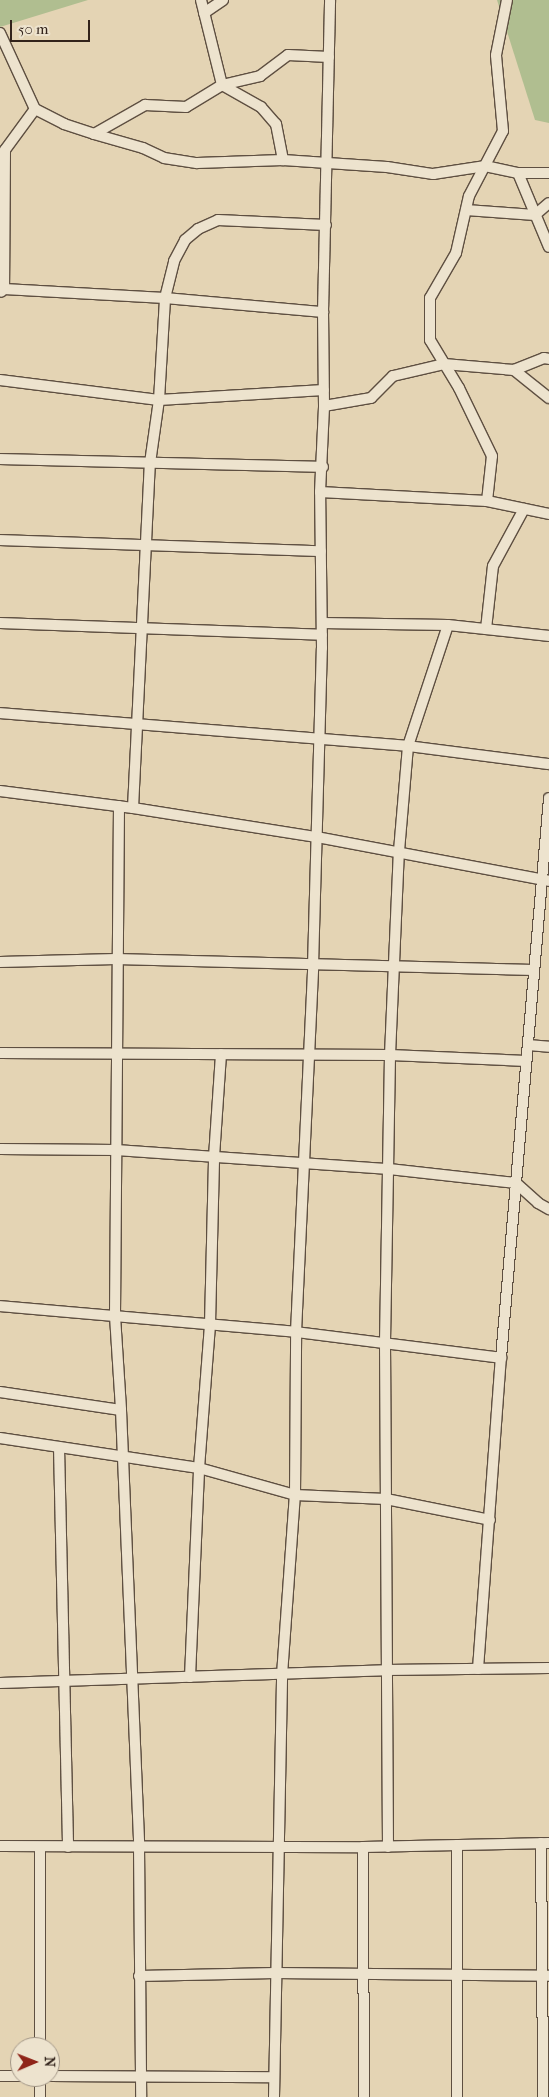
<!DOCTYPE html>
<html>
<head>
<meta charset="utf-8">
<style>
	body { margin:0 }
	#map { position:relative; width:549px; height:2097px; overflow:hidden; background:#e4d4b4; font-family:"IM FELL French Canon",serif }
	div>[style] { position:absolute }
	.green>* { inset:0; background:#b0be90 }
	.roads { filter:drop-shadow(1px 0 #5e4f41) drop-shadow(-1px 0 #5e4f41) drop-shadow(0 1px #5e4f41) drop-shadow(0 -1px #5e4f41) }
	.minor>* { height:10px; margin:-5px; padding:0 5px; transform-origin:5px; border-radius:5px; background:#ede3ce }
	span { translate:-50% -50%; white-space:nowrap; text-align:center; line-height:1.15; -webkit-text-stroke:4.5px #ede3ce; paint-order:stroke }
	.north { position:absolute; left:10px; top:2037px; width:50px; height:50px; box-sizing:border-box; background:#ede3ce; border:1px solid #a29686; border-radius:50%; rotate:89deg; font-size:14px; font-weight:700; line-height:20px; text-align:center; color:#32231b }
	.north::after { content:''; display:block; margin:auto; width:18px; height:22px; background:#8f2418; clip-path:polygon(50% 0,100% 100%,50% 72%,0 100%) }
	.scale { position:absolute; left:10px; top:20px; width:80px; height:22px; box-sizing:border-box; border:2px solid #32231b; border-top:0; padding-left:6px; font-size:15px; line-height:18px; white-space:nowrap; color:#32231b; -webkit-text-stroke:4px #ede3ce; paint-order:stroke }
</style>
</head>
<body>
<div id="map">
	<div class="green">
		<div style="clip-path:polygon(0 0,88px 0,0 27px)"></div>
		<div style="clip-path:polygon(497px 0,549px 0,549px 123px,535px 120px)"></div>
	</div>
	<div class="roads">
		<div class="minor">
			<div style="left:201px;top:0;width:88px;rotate:76.1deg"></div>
			<div style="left:222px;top:85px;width:45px;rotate:29.4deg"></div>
			<div style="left:261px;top:107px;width:23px;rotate:49deg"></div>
			<div style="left:276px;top:124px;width:37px;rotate:79deg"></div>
			<div style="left:204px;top:13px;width:23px;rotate:-34deg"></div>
			<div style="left:0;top:33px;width:84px;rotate:65.3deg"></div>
			<div style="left:35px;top:109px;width:51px;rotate:126.2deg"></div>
			<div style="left:5px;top:150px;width:139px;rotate:90.4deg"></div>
			<div style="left:4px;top:289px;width:4px;rotate:135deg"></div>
			<div style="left:35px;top:109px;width:33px;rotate:27deg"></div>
			<div style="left:64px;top:124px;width:32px;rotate:18deg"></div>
			<div style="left:94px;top:134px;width:59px;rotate:-29.6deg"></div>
			<div style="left:145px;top:105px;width:41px;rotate:2.8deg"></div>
			<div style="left:186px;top:107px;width:42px;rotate:-31.4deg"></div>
			<div style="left:222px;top:85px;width:39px;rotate:-13deg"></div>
			<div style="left:260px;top:76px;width:35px;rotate:-37deg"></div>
			<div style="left:288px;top:55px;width:41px;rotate:2.8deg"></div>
			<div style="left:94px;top:134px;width:51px;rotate:15.9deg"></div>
			<div style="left:143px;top:148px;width:23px;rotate:25deg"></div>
			<div style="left:164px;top:158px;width:33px;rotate:9deg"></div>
			<div style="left:197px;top:163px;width:86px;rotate:-2deg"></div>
			<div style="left:283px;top:160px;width:104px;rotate:3.9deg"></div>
			<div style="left:387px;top:167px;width:47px;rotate:8.7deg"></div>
			<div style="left:433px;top:174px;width:53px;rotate:-8.7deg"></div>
			<div style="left:485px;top:166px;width:34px;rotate:12deg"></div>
			<div style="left:518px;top:173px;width:31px"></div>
			<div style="left:518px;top:173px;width:80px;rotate:67.3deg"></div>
			<div style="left:466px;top:210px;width:69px;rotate:4.1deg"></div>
			<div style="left:535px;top:215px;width:18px;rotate:-41deg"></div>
			<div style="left:4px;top:289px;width:161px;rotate:3.2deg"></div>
			<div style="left:165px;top:298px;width:159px;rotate:5.1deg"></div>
			<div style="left:514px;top:370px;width:45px;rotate:38.7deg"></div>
			<div style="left:0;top:380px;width:160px;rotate:7.2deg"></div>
			<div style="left:159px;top:400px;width:165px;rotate:-3.5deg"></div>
			<div style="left:324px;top:406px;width:48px;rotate:-9.7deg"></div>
			<div style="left:371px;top:398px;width:31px;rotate:-45deg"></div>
			<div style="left:393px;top:376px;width:52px;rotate:-13.2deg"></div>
			<div style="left:444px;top:364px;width:70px;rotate:4.9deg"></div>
			<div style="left:514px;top:370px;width:32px;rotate:-22deg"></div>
			<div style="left:544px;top:358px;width:5px;rotate:11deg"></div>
			<div style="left:0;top:459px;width:323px;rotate:1.4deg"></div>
			<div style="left:320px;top:492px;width:167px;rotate:3.1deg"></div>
			<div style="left:487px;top:501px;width:63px;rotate:11.8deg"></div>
			<div style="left:487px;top:501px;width:45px;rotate:-83.7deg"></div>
			<div style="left:492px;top:456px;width:76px;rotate:-115.9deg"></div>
			<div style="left:459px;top:388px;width:56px;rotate:-121.1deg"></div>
			<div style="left:430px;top:340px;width:42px;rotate:-90deg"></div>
			<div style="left:430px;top:298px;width:52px;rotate:-60deg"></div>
			<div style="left:456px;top:253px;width:58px;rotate:-77.2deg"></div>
			<div style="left:469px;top:196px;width:73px;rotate:-62.4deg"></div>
			<div style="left:503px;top:131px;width:76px;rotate:-95.3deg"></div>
			<div style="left:496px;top:55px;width:56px;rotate:-78.7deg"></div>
			<div style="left:0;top:540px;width:321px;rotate:2deg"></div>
			<div style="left:0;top:623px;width:322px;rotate:2.1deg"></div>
			<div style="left:322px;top:623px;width:126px;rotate:0.9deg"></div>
			<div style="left:448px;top:625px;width:102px;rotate:6.2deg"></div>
			<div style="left:486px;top:629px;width:63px;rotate:-83.7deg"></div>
			<div style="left:493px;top:566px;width:65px;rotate:-61.5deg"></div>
			<div style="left:0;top:713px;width:409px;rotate:4.6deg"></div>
			<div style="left:408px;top:746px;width:142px;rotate:7.3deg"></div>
			<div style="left:0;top:791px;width:134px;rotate:7.3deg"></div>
			<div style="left:133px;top:808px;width:186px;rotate:9deg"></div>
			<div style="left:317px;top:837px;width:236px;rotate:10.7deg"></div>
			<div style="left:119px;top:806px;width:510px;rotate:90.45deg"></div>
			<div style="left:115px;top:1316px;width:94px;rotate:86.3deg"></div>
			<div style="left:121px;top:1410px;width:436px;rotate:87.6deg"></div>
			<div style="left:139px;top:1846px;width:251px;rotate:89.5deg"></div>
			<div style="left:133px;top:808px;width:345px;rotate:-87.2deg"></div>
			<div style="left:150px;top:463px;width:64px;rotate:-81.9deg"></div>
			<div style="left:159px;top:400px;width:102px;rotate:-86.6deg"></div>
			<div style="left:165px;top:298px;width:38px;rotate:-76deg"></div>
			<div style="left:174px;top:261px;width:24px;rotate:-62deg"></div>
			<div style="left:185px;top:240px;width:17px;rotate:-40deg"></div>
			<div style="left:198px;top:229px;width:22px;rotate:-24deg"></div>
			<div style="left:218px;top:220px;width:108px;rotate:2.7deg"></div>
			<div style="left:0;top:962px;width:116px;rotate:-1.5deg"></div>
			<div style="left:116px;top:959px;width:418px;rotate:1.5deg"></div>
			<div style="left:528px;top:1045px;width:21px;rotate:5deg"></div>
			<div style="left:0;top:1053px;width:390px;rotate:0.3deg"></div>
			<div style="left:390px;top:1055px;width:136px;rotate:2.5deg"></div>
			<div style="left:0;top:1149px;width:116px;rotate:0.5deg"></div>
			<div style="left:116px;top:1150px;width:274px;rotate:4deg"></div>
			<div style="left:389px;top:1169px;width:128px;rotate:6.3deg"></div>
			<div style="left:516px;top:1183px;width:30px;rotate:42deg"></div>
			<div style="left:538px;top:1203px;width:13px;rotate:29deg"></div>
			<div style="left:0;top:1306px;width:297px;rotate:5deg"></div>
			<div style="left:296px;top:1332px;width:207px;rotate:7.2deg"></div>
			<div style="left:0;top:1392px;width:122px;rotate:8.5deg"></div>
			<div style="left:0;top:1438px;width:201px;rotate:8.6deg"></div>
			<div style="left:199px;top:1468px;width:100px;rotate:15.7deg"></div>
			<div style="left:295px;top:1495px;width:91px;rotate:2.5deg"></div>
			<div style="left:386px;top:1499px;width:106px;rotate:11.4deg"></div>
			<div style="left:59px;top:1447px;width:400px;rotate:88.7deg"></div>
			<div style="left:478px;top:1669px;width:312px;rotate:-85.8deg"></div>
			<div style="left:501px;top:1358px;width:562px;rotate:-85.1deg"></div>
			<div style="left:190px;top:1677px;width:209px;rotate:-87.5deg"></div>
			<div style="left:199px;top:1468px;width:144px;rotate:-85.6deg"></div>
			<div style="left:210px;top:1324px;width:167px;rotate:-88.6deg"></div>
			<div style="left:214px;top:1157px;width:103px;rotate:-86.1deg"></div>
			<div style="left:0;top:1683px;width:386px;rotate:-1.9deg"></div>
			<div style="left:386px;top:1670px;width:163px;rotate:-0.7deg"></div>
			<div style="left:541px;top:1843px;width:254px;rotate:89.5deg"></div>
			<div style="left:457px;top:1845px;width:252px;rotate:90deg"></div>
			<div style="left:0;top:1846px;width:363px;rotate:0.2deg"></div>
			<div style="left:363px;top:1847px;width:186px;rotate:-1.2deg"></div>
			<div style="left:40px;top:1847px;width:200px;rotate:90deg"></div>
			<div style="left:363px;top:1847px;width:250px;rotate:89.8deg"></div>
			<div style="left:388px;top:1847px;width:505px;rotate:-90.34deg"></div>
			<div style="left:385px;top:1342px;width:287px;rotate:-89deg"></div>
			<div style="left:390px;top:1055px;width:204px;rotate:-87.5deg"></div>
			<div style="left:399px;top:851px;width:105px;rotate:-85.1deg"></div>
			<div style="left:408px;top:746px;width:127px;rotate:-71.7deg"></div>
			<div style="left:139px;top:1976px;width:136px;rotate:-1.3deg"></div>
			<div style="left:275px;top:1973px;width:274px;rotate:0.6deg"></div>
			<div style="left:0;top:2076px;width:20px"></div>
			<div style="left:50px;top:2076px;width:224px;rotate:0.3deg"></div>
			<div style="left:40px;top:2077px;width:20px;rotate:90deg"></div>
			<div style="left:274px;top:2097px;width:422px;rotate:-88.9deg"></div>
			<div style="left:282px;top:1675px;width:180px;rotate:-85.9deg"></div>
			<div style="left:295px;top:1495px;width:163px;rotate:-89.6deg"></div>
			<div style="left:296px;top:1332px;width:366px;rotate:-87.3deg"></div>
			<div style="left:313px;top:966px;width:318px;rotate:-88.4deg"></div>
			<div style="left:322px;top:648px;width:156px;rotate:-90.7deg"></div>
			<div style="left:320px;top:492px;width:86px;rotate:-87.3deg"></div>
			<div style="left:324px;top:406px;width:94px;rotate:-90.6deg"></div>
			<div style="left:323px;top:312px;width:312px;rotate:-88.7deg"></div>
		</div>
	</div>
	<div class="north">N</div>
	<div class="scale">50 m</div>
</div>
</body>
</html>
